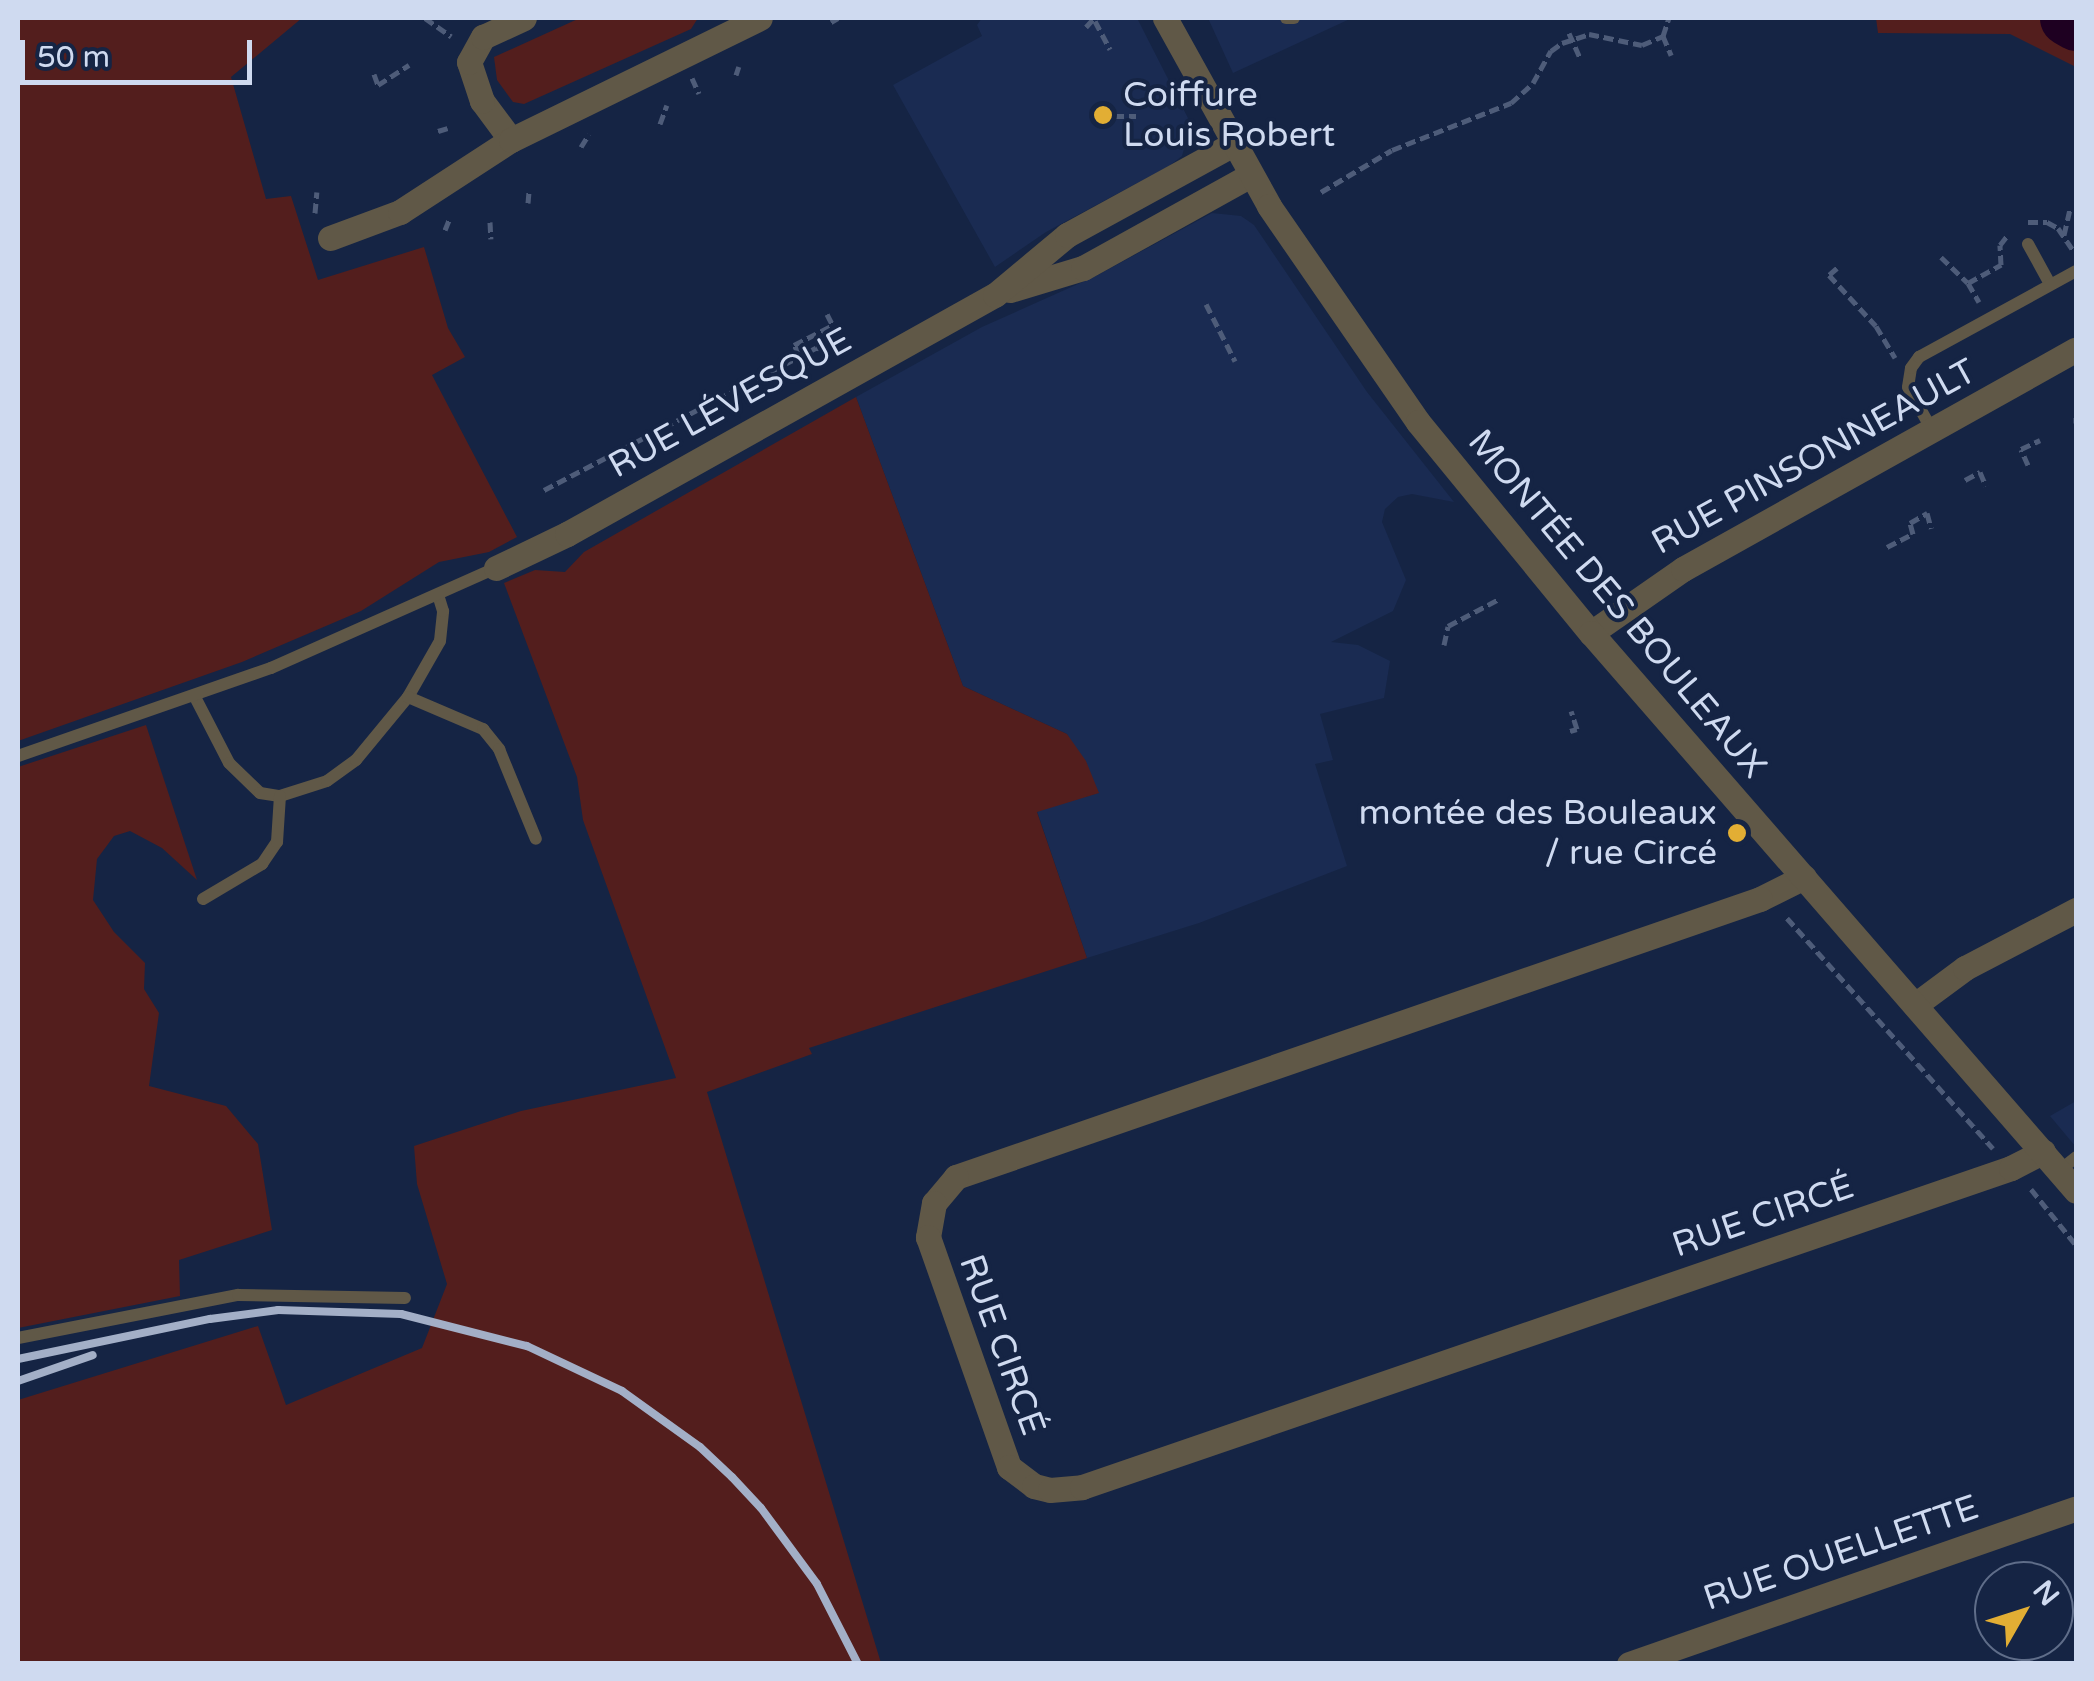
<!DOCTYPE html>
<html>
<head>
<meta charset="utf-8">
<style>
	body { margin:0 }
	#map { position:relative; width:2094px; height:1681px; overflow:hidden; background:#152444; font-family:"Varela Round",sans-serif }
	div>[style] { position:absolute }
	.built>* { inset:0; background:#1a2b52 }
	.green>* { inset:0; background:#531e1d }
	.river>* { height:55px; margin:-27.5px; padding:0 27.5px; transform-origin:27.5px; border-radius:27.5px; background:#1e0021 }
	.path>* { height:5px; margin-top:-2.5px; transform-origin:0; background:repeating-linear-gradient(90deg,#4e5c79 0 10px,transparent 0 15px) }
	.service>* { height:12px; margin:-6px; padding:0 6px; transform-origin:6px; border-radius:6px; background:#605847 }
	.minor>* { height:25px; margin:-12.5px; padding:0 12.5px; transform-origin:12.5px; border-radius:12.5px; background:#605847 }
	.tertiary>* { height:25px; margin:-12.5px; padding:0 12.5px; transform-origin:12.5px; border-radius:12.5px; background:#605847 }
	.rail>* { height:8px; margin:-4px; padding:0 4px; transform-origin:4px; border-radius:4px; background:#a3afc7 }
	.dots>* { width:28px; height:28px; translate:-50% -50%; box-sizing:border-box; border:5px solid #152444; border-radius:50% }
	span { translate:-50% -50%; white-space:nowrap; text-align:center; line-height:1.15; -webkit-text-stroke:8px #152444; paint-order:stroke }
	.poi-label { font-size:35px; color:#cfdaf0 }
	.left { translate:0 -50%; text-align:left }
	.right { translate:-100% -50%; text-align:right }
	.street-label { font-size:35px; color:#cfdaf0 }
	.frame { position:absolute; inset:0; border:20px solid #cfdaf0; pointer-events:none }
	.north { position:absolute; left:1974px; top:1561px; width:100px; height:100px; box-sizing:border-box; background:#152444; border:2px solid #5f6d89; border-radius:50%; rotate:51deg; font-size:28px; font-weight:700; line-height:40px; text-align:center; color:#cfdaf0 }
	.north::after { content:''; display:block; margin:auto; width:35px; height:45px; background:#e2ae34; clip-path:polygon(50% 0,100% 100%,50% 72%,0 100%) }
	.scale { position:absolute; left:20px; top:40px; width:232px; height:45px; box-sizing:border-box; border:5px solid #cfdaf0; border-top:0; padding-left:12px; font-size:30px; line-height:35px; white-space:nowrap; color:#cfdaf0; -webkit-text-stroke:8px #152444; paint-order:stroke }
</style>
</head>
<body>
<div id="map">
	<div class="built">
		<div style="clip-path:polygon(982px 18px,1137px 18px,1191px 124px,1182px 156px,1169px 166px,1046px 232px,995px 267px,893px 85px,982px 36px,977px 25px)"></div>
		<div style="clip-path:polygon(1208px 18px,1352px 18px,1233px 73px)"></div>
		<div style="clip-path:polygon(1212px 213px,1241px 216px,1254px 225px,1367px 392px,1454px 502px,1412px 494px,1398px 497px,1385px 509px,1382px 522px,1406px 580px,1393px 611px,1331px 642px,1358px 645px,1390px 661px,1384px 698px,1320px 714px,1333px 760px,1315px 764px,1347px 866px,1199px 923px,1087px 958px,1037px 811px,1098px 793px,1067px 734px,963px 686px,856px 397px,982px 327px,1096px 276px)"></div>
		<div style="clip-path:polygon(2076px 1101px,2076px 1147px,2050px 1116px)"></div>
	</div>
	<div class="green">
		<div style="clip-path:polygon(18px 18px,302px 18px,231px 77px,266px 199px,291px 196px,318px 280px,424px 247px,448px 328px,465px 357px,432px 375px,517px 537px,489px 552px,439px 562px,361px 611px,242px 662px,18px 741px)"></div>
		<div style="clip-path:polygon(580px 18px,698px 18px,691px 29px,524px 104px,513px 102px,497px 80px,494px 57px)"></div>
		<div style="clip-path:polygon(1876px 18px,2076px 18px,2076px 67px,2010px 34px,1878px 33px)"></div>
		<div style="clip-path:polygon(856px 397px,963px 686px,1067px 734px,1086px 761px,1099px 793px,1037px 812px,1087px 958px,809px 1048px,812px 1054px,707px 1092px,881px 1663px,18px 1663px,18px 1400px,258px 1326px,286px 1405px,422px 1348px,447px 1284px,417px 1184px,414px 1146px,521px 1111px,676px 1078px,583px 820px,577px 777px,504px 583px,535px 570px,565px 572px,584px 552px)"></div>
		<div style="clip-path:polygon(146px 725px,197px 880px,162px 848px,130px 831px,114px 836px,97px 859px,93px 900px,114px 932px,145px 963px,144px 989px,159px 1013px,149px 1086px,226px 1106px,258px 1144px,272px 1230px,179px 1260px,180px 1296px,18px 1328px,18px 767px)"></div>
	</div>
	<div class="river">
		<div style="left:2067px;top:18px;width:10px;rotate:29deg"></div>
	</div>
	<div class="path">
		<div style="left:425px;top:18px;width:32px;rotate:35deg"></div>
		<div style="left:1095px;top:21px;width:32px;rotate:62deg"></div>
		<div style="left:831px;top:22px;width:8px;rotate:-30deg"></div>
		<div style="left:1086px;top:27px;width:12px;rotate:-48deg"></div>
		<div style="left:1569px;top:33px;width:27px;rotate:66deg"></div>
		<div style="left:1663px;top:36px;width:21px;rotate:67deg"></div>
		<div style="left:374px;top:74px;width:12px;rotate:70deg"></div>
		<div style="left:378px;top:85px;width:37px;rotate:-33deg"></div>
		<div style="left:736px;top:75px;width:9px;rotate:-72deg"></div>
		<div style="left:692px;top:78px;width:17px;rotate:66deg"></div>
		<div style="left:1114px;top:116px;width:22px"></div>
		<div style="left:660px;top:124px;width:20px;rotate:-70deg"></div>
		<div style="left:438px;top:131px;width:10px;rotate:-17deg"></div>
		<div style="left:581px;top:147px;width:15px;rotate:-58deg"></div>
		<div style="left:1321px;top:192px;width:82px;rotate:-30.6deg"></div>
		<div style="left:1392px;top:150px;width:128px;rotate:-21.6deg"></div>
		<div style="left:1511px;top:103px;width:30px;rotate:-42deg"></div>
		<div style="left:1533px;top:83px;width:37px;rotate:-61deg"></div>
		<div style="left:1551px;top:51px;width:14px;rotate:-36deg"></div>
		<div style="left:1562px;top:43px;width:28px;rotate:-18deg"></div>
		<div style="left:1589px;top:34px;width:54px;rotate:11.7deg"></div>
		<div style="left:1642px;top:45px;width:23px;rotate:-23deg"></div>
		<div style="left:1663px;top:36px;width:19px;rotate:-72deg"></div>
		<div style="left:528px;top:203px;width:11px;rotate:-85deg"></div>
		<div style="left:315px;top:213px;width:21px;rotate:-85deg"></div>
		<div style="left:490px;top:222px;width:17px;rotate:87deg"></div>
		<div style="left:2028px;top:222px;width:19px"></div>
		<div style="left:2047px;top:222px;width:13px;rotate:29deg"></div>
		<div style="left:2058px;top:228px;width:27px;rotate:56deg"></div>
		<div style="left:445px;top:230px;width:11px;rotate:-68deg"></div>
		<div style="left:2064px;top:235px;width:26px;rotate:-77deg"></div>
		<div style="left:1941px;top:257px;width:37px;rotate:44deg"></div>
		<div style="left:1968px;top:283px;width:38px;rotate:-29deg"></div>
		<div style="left:2001px;top:265px;width:20px;rotate:-93deg"></div>
		<div style="left:2000px;top:245px;width:11px;rotate:-52deg"></div>
		<div style="left:1837px;top:268px;width:11px;rotate:139deg"></div>
		<div style="left:1829px;top:275px;width:69px;rotate:47.3deg"></div>
		<div style="left:1876px;top:326px;width:37px;rotate:59deg"></div>
		<div style="left:1968px;top:283px;width:22px;rotate:60deg"></div>
		<div style="left:1206px;top:304px;width:64px;rotate:63deg"></div>
		<div style="left:827px;top:314px;width:37px;rotate:63deg"></div>
		<div style="left:807px;top:368px;width:26px;rotate:-119deg"></div>
		<div style="left:794px;top:345px;width:44px;rotate:-27.1deg"></div>
		<div style="left:2076px;top:417px;width:6px;rotate:90deg"></div>
		<div style="left:2028px;top:465px;width:17px;rotate:-114deg"></div>
		<div style="left:2021px;top:449px;width:21px;rotate:-25deg"></div>
		<div style="left:1965px;top:480px;width:17px;rotate:-28deg"></div>
		<div style="left:1980px;top:472px;width:15px;rotate:67deg"></div>
		<div style="left:544px;top:490px;width:307px;rotate:-27.6deg"></div>
		<div style="left:816px;top:348px;width:23px;rotate:2deg"></div>
		<div style="left:1887px;top:547px;width:29px;rotate:-27deg"></div>
		<div style="left:1913px;top:534px;width:11px;rotate:-105deg"></div>
		<div style="left:1910px;top:523px;width:20px;rotate:-30deg"></div>
		<div style="left:1927px;top:513px;width:16px;rotate:75deg"></div>
		<div style="left:1444px;top:645px;width:19px;rotate:-78deg"></div>
		<div style="left:1448px;top:626px;width:58px;rotate:-27.9deg"></div>
		<div style="left:1570px;top:731px;width:7px;rotate:-16deg"></div>
		<div style="left:1577px;top:729px;width:19px;rotate:-108deg"></div>
		<div style="left:1787px;top:918px;width:309px;rotate:48.2deg"></div>
		<div style="left:2031px;top:1189px;width:72px;rotate:51.2deg"></div>
	</div>
	<div class="service">
		<div style="left:1286px;top:18px;width:8px"></div>
		<div style="left:2028px;top:244px;width:46px;rotate:61.2deg"></div>
		<div style="left:1932px;top:430px;width:49px;rotate:-119.2deg"></div>
		<div style="left:1908px;top:387px;width:19px;rotate:-81deg"></div>
		<div style="left:1911px;top:368px;width:14px;rotate:-54deg"></div>
		<div style="left:1919px;top:357px;width:179px;rotate:-28.7deg"></div>
		<div style="left:195px;top:697px;width:74px;rotate:62.7deg"></div>
		<div style="left:229px;top:763px;width:43px;rotate:44.1deg"></div>
		<div style="left:260px;top:793px;width:20px;rotate:9deg"></div>
		<div style="left:280px;top:796px;width:49px;rotate:-17.7deg"></div>
		<div style="left:327px;top:781px;width:36px;rotate:-36deg"></div>
		<div style="left:356px;top:760px;width:82px;rotate:-50.5deg"></div>
		<div style="left:408px;top:697px;width:64px;rotate:-60.3deg"></div>
		<div style="left:440px;top:641px;width:30px;rotate:-84deg"></div>
		<div style="left:443px;top:611px;width:17px;rotate:-107deg"></div>
		<div style="left:408px;top:697px;width:82px;rotate:23.1deg"></div>
		<div style="left:483px;top:729px;width:26px;rotate:51deg"></div>
		<div style="left:499px;top:749px;width:97px;rotate:67.7deg"></div>
		<div style="left:18px;top:756px;width:268px;rotate:-19.2deg"></div>
		<div style="left:271px;top:668px;width:246px;rotate:-24deg"></div>
		<div style="left:203px;top:899px;width:69px;rotate:-30.7deg"></div>
		<div style="left:262px;top:864px;width:27px;rotate:-56deg"></div>
		<div style="left:277px;top:842px;width:46px;rotate:-86.3deg"></div>
		<div style="left:2059px;top:1171px;width:22px;rotate:-39deg"></div>
		<div style="left:18px;top:1338px;width:224px;rotate:-11.1deg"></div>
		<div style="left:238px;top:1295px;width:167px;rotate:1deg"></div>
	</div>
	<div class="minor">
		<div style="left:511px;top:140px;width:49px;rotate:-126.6deg"></div>
		<div style="left:482px;top:101px;width:41px;rotate:-108.4deg"></div>
		<div style="left:469px;top:62px;width:29px;rotate:-61deg"></div>
		<div style="left:483px;top:37px;width:45px;rotate:-24.9deg"></div>
		<div style="left:330px;top:238px;width:75px;rotate:-20.4deg"></div>
		<div style="left:400px;top:212px;width:132px;rotate:-33deg"></div>
		<div style="left:511px;top:140px;width:277px;rotate:-26.1deg"></div>
		<div style="left:1010px;top:290px;width:76px;rotate:-16.8deg"></div>
		<div style="left:1083px;top:268px;width:192px;rotate:-29deg"></div>
		<div style="left:496px;top:568px;width:79px;rotate:-25.6deg"></div>
		<div style="left:567px;top:534px;width:490px;rotate:-29.2deg"></div>
		<div style="left:995px;top:295px;width:94px;rotate:-39.8deg"></div>
		<div style="left:1067px;top:235px;width:189px;rotate:-28.7deg"></div>
		<div style="left:1591px;top:633px;width:112px;rotate:-34.8deg"></div>
		<div style="left:1683px;top:569px;width:450px;rotate:-29.2deg"></div>
		<div style="left:1804px;top:877px;width:49px;rotate:153.4deg"></div>
		<div style="left:1760px;top:899px;width:851px;rotate:160.93deg"></div>
		<div style="left:956px;top:1177px;width:34px;rotate:130deg"></div>
		<div style="left:934px;top:1203px;width:35px;rotate:100deg"></div>
		<div style="left:928px;top:1237px;width:244px;rotate:70.6deg"></div>
		<div style="left:1009px;top:1467px;width:31px;rotate:37deg"></div>
		<div style="left:1034px;top:1486px;width:16px;rotate:14deg"></div>
		<div style="left:1050px;top:1490px;width:32px;rotate:-5deg"></div>
		<div style="left:1082px;top:1487px;width:982px;rotate:-18.95deg"></div>
		<div style="left:2011px;top:1168px;width:36px;rotate:-27deg"></div>
		<div style="left:1915px;top:1005px;width:62px;rotate:-36.5deg"></div>
		<div style="left:1965px;top:968px;width:125px;rotate:-27.6deg"></div>
		<div style="left:1629px;top:1664px;width:473px;rotate:-19.2deg"></div>
	</div>
	<div class="tertiary">
		<div style="left:1165px;top:18px;width:215px;rotate:61deg"></div>
		<div style="left:1269px;top:206px;width:262px;rotate:55.4deg"></div>
		<div style="left:1418px;top:422px;width:273px;rotate:50.7deg"></div>
		<div style="left:1591px;top:633px;width:739px;rotate:49deg"></div>
	</div>
	<div class="rail">
		<div style="left:18px;top:1359px;width:196px;rotate:-11.8deg"></div>
		<div style="left:210px;top:1319px;width:69px;rotate:-7.5deg"></div>
		<div style="left:278px;top:1310px;width:123px;rotate:1.9deg"></div>
		<div style="left:401px;top:1314px;width:130px;rotate:14.3deg"></div>
		<div style="left:527px;top:1346px;width:105px;rotate:25.3deg"></div>
		<div style="left:622px;top:1391px;width:96px;rotate:35.7deg"></div>
		<div style="left:700px;top:1447px;width:44px;rotate:43.2deg"></div>
		<div style="left:732px;top:1477px;width:42px;rotate:46.9deg"></div>
		<div style="left:761px;top:1508px;width:94px;rotate:53.6deg"></div>
		<div style="left:817px;top:1584px;width:90px;rotate:62.9deg"></div>
		<div style="left:18px;top:1381px;width:79px;rotate:-19.1deg"></div>
	</div>
	<div class="dots">
		<div style="left:1103px;top:115px;background:#e2ae34"></div>
		<div style="left:1737px;top:833px;background:#e2ae34"></div>
	</div>
	<div class="poi-label">
		<span class="left" style="left:1123px;top:115px">Coiffure<br>Louis Robert</span>
		<span class="right" style="left:1717px;top:833px">montée des Bouleaux<br>/ rue Circé</span>
	</div>
	<div class="street-label">
		<span style="left:730px;top:403px;rotate:-29deg">RUE LÉVESQUE</span>
		<span style="left:1814px;top:457px;rotate:-29deg">RUE PINSONNEAULT</span>
		<span style="left:1617px;top:604px;rotate:50deg">MONTÉE DES BOULEAUX</span>
		<span style="left:1763px;top:1216px;rotate:-19deg">RUE CIRCÉ</span>
		<span style="left:1002px;top:1345px;rotate:70deg">RUE CIRCÉ</span>
		<span style="left:1841px;top:1553px;rotate:-19deg">RUE OUELLETTE</span>
	</div>
	<div class="frame"></div>
	<div class="north">N</div>
	<div class="scale">50 m</div>
</div>
</body>
</html>
